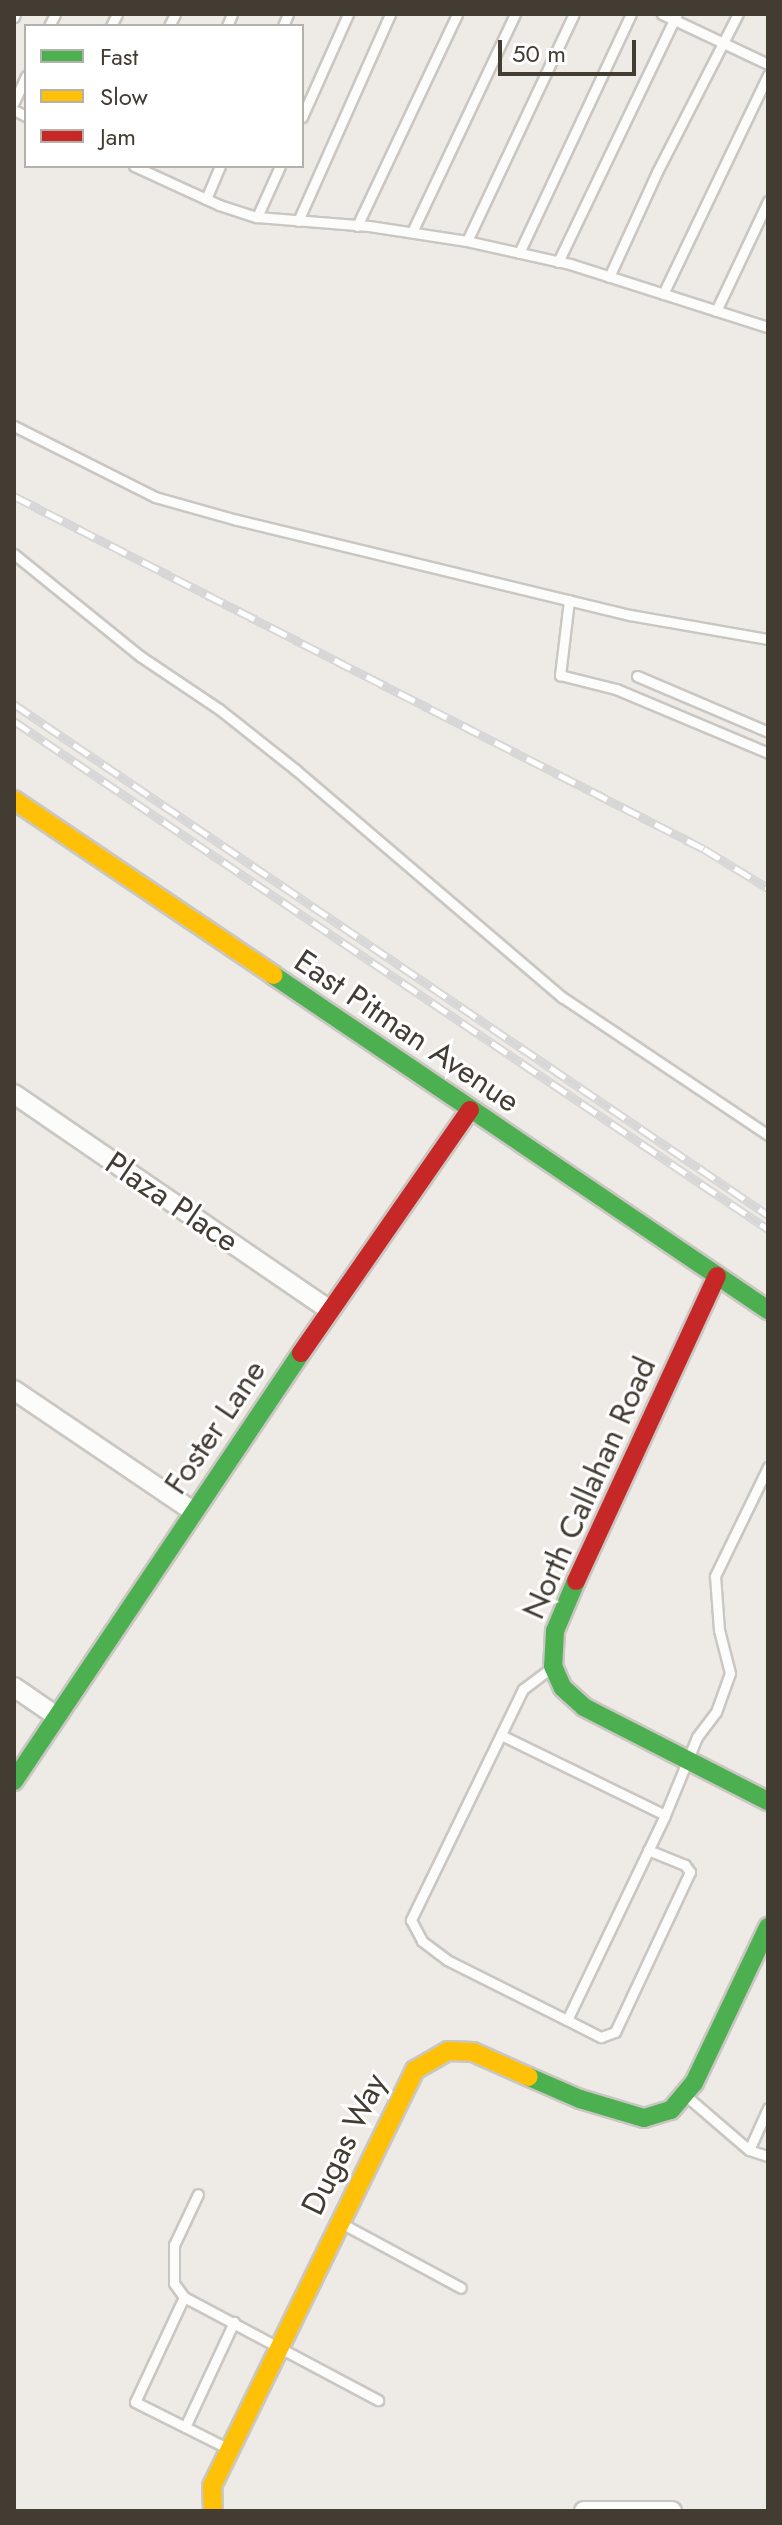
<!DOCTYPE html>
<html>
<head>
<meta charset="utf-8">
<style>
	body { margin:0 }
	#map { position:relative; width:782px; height:2525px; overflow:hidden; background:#eeebe6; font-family:Jost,sans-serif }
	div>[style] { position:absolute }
	.roads { filter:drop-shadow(2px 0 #cac7c2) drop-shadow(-2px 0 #cac7c2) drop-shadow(0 2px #cac7c2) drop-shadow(0 -2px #cac7c2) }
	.lane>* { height:9px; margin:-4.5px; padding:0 4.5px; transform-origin:4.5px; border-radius:4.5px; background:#fcfcfb }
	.street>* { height:18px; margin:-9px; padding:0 9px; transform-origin:9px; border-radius:9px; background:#fcfcfb }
	.fast>* { height:18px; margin:-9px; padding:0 9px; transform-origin:9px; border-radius:9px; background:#4caf50 }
	.slow>* { height:18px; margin:-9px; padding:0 9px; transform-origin:9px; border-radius:9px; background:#ffc107 }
	.jam>* { height:18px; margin:-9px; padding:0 9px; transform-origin:9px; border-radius:9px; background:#c62828 }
	.rail>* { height:9px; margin-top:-4.5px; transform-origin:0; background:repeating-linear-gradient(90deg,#fff 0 18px,#d8d7d7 0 36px); box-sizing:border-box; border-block:2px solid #d8d7d7 }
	span { translate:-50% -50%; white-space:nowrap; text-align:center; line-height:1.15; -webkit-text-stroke:6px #fff; paint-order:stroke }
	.street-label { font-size:32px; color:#433c33 }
	.frame { position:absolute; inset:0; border:16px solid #433c33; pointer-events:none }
	.legend { position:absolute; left:24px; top:24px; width:280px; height:144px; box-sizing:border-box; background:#fff; border:2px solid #b4b1ad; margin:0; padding:10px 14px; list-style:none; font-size:24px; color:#433c33 }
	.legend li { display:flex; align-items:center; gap:16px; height:40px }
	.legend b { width:40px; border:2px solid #b4b1ad }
	.scale { position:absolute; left:498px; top:40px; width:138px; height:36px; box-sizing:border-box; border:4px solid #433c33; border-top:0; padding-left:10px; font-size:24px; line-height:28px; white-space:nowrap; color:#433c33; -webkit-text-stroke:6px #fff; paint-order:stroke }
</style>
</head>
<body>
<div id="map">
	<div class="roads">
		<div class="lane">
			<div style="left:662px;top:14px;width:117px;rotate:25.3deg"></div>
			<div style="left:14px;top:17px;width:3px;rotate:-72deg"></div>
			<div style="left:49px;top:26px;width:13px;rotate:-63deg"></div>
			<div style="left:111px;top:26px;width:13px;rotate:-63deg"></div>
			<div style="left:169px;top:26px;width:13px;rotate:-63deg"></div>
			<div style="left:227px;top:26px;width:13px;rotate:-67deg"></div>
			<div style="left:283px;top:26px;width:13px;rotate:-67deg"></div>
			<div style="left:14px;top:102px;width:29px;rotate:-65deg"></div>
			<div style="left:14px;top:110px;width:13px;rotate:27deg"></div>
			<div style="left:302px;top:117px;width:113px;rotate:-65.9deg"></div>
			<div style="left:134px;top:166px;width:94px;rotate:24.6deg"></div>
			<div style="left:219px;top:205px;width:40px;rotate:18deg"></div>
			<div style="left:257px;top:217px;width:112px;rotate:4.6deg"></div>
			<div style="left:369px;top:226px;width:99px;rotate:8.7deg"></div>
			<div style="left:467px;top:241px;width:106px;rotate:12.6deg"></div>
			<div style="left:570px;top:264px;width:208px;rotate:17.7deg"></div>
			<div style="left:206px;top:199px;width:36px;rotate:-67deg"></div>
			<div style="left:257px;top:217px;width:56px;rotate:-65.7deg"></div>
			<div style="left:298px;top:221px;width:227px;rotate:-66deg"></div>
			<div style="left:357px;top:226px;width:234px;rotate:-64.7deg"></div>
			<div style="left:412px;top:232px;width:241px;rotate:-64.7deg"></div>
			<div style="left:467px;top:241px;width:251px;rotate:-64.8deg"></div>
			<div style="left:519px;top:253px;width:264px;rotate:-64.9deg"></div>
			<div style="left:558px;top:262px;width:275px;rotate:-64.4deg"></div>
			<div style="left:609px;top:277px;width:115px;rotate:-65.4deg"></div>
			<div style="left:657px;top:172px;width:178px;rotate:-62.9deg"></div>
			<div style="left:663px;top:294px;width:243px;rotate:-64.4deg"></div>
			<div style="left:716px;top:311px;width:122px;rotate:-64.7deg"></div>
			<div style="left:14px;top:426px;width:158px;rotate:26.7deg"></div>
			<div style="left:155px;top:497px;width:85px;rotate:15.7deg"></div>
			<div style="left:237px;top:520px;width:404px;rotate:13.6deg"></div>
			<div style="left:630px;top:615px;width:140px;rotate:9.9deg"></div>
			<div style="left:14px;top:554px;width:162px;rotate:39deg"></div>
			<div style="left:140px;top:656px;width:95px;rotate:33.9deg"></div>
			<div style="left:219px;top:709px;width:98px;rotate:38.4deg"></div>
			<div style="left:296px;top:770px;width:350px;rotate:40.5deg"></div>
			<div style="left:562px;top:997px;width:248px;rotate:33.8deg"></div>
			<div style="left:569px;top:600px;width:76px;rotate:96.8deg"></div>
			<div style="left:560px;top:675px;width:58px;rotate:14deg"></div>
			<div style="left:616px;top:689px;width:165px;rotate:22.8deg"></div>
			<div style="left:637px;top:676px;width:142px;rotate:23.1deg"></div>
			<div style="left:551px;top:1668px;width:35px;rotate:143deg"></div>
			<div style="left:523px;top:1689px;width:257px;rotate:115.9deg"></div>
			<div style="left:411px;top:1920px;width:24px;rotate:62deg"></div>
			<div style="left:422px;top:1941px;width:31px;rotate:37deg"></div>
			<div style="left:447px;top:1960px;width:134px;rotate:26.6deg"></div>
			<div style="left:567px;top:2020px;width:227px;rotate:-64.4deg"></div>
			<div style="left:665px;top:1815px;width:84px;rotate:-67.7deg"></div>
			<div style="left:697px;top:1737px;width:31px;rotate:-53deg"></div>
			<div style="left:716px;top:1712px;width:41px;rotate:-70.3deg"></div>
			<div style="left:730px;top:1673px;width:44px;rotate:-104.3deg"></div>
			<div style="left:719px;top:1630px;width:54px;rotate:-94.2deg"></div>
			<div style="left:715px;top:1576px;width:121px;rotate:-64.1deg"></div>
			<div style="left:501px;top:1735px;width:182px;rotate:26deg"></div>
			<div style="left:567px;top:2020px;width:38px;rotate:27deg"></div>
			<div style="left:601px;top:2037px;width:15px;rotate:-20deg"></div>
			<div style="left:615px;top:2032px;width:177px;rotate:-64.9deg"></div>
			<div style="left:690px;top:1872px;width:9px;rotate:-126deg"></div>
			<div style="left:685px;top:1865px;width:40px;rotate:-158deg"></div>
			<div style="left:685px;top:2095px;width:84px;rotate:40.7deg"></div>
			<div style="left:749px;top:2150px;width:20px;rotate:18deg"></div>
			<div style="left:749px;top:2150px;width:46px;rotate:-65.7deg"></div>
			<div style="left:341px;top:2223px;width:136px;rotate:28.4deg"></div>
			<div style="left:184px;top:2297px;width:17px;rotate:-126deg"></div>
			<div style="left:174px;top:2283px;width:38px;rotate:-90deg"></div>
			<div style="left:174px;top:2245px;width:56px;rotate:-64.8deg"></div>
			<div style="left:185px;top:2427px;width:116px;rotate:-65deg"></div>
			<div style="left:227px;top:2448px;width:103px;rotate:-153.4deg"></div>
			<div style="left:135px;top:2402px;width:116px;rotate:-65deg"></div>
			<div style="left:184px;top:2297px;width:220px;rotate:28deg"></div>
		</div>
		<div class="street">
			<div style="left:14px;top:1094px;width:383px;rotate:34.4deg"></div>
			<div style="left:14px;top:1390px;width:217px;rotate:34.1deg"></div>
			<div style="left:14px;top:1687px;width:51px;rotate:34.6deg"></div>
			<div style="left:584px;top:2511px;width:88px"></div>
		</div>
		<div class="fast">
			<div style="left:273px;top:975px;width:598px;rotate:34.09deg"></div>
			<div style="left:576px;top:1581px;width:54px;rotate:112.8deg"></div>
			<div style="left:555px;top:1631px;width:35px;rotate:93deg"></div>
			<div style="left:553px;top:1666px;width:24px;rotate:66deg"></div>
			<div style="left:563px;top:1688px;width:28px;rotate:42deg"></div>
			<div style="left:584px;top:1707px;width:207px;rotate:27.1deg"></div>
			<div style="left:14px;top:1781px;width:515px;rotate:-56.16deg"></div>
			<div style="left:529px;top:2077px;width:56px;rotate:23.3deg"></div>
			<div style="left:580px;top:2099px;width:67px;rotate:16.5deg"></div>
			<div style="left:644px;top:2118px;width:28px;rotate:-17deg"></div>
			<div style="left:671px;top:2110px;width:35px;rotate:-50deg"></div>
			<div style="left:694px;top:2083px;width:173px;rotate:-64.6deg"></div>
		</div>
		<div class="slow">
			<div style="left:14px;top:800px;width:313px;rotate:34deg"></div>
			<div style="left:213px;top:2511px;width:25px;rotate:-92deg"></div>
			<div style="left:212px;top:2486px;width:463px;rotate:-64deg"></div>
			<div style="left:415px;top:2070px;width:38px;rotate:-30deg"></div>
			<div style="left:448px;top:2051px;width:25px;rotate:2deg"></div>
			<div style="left:473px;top:2052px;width:61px;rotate:24.1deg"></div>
		</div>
		<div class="jam">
			<div style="left:301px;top:1353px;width:296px;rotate:-55.2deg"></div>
			<div style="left:576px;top:1581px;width:336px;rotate:-65.2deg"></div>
		</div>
	</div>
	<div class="rail">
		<div style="left:14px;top:496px;width:775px;rotate:27.09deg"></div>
		<div style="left:704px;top:849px;width:75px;rotate:31.4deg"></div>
		<div style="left:14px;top:704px;width:911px;rotate:34.13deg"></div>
		<div style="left:14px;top:721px;width:909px;rotate:33.97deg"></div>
	</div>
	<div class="street-label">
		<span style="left:407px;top:1031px;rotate:34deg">East Pitman Avenue</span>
		<span style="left:172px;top:1202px;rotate:34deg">Plaza Place</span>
		<span style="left:215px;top:1427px;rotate:-56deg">Foster Lane</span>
		<span style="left:589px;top:1488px;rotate:-66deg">North Callahan Road</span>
		<span style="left:344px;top:2144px;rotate:-64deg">Dugas Way</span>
	</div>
	<div class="frame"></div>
	<ul class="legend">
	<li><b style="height:10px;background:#4caf50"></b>Fast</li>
	<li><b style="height:10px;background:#ffc107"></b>Slow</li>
	<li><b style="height:10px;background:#c62828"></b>Jam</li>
	</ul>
	<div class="scale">50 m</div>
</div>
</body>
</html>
